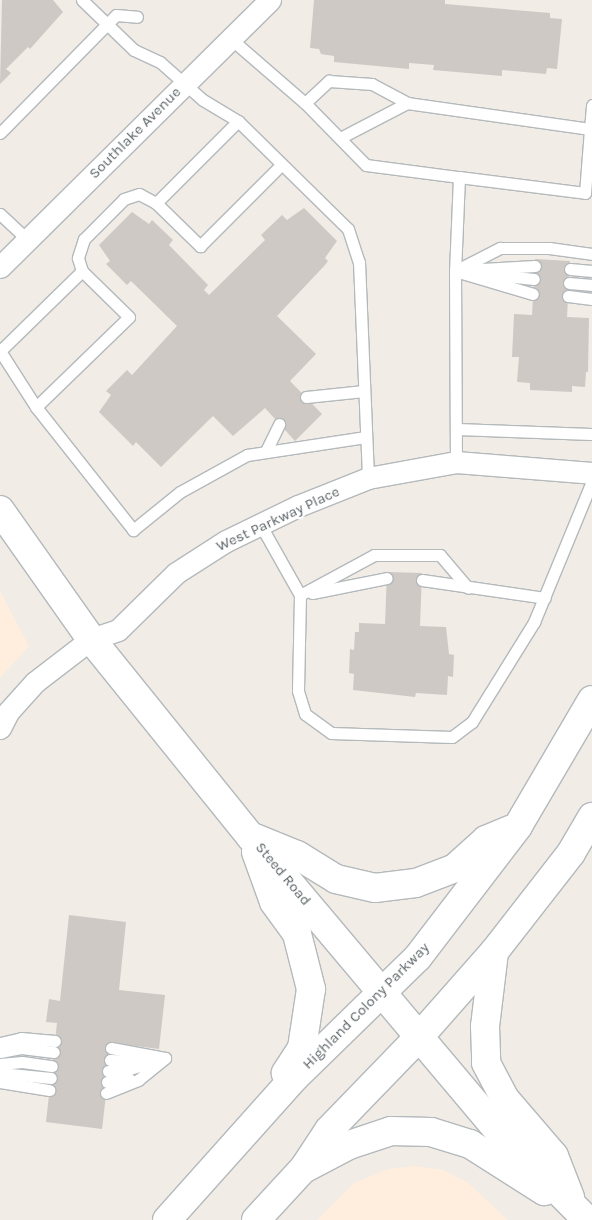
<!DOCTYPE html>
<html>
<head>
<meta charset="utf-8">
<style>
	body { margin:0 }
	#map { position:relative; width:592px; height:1220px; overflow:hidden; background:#f1ece6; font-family:Karla,sans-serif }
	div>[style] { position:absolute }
	.commercial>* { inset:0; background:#fed }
	.building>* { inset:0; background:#cec9c5 }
	.roads { filter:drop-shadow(1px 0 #b4b9bc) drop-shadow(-1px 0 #b4b9bc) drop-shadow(0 1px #b4b9bc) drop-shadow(0 -1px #b4b9bc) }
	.service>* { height:11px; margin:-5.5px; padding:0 5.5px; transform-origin:5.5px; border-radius:5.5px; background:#fff }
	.minor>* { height:21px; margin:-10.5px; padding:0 10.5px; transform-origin:10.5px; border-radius:10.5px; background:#fff }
	.tertiary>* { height:28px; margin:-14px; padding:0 14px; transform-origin:14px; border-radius:14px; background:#fff }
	span { translate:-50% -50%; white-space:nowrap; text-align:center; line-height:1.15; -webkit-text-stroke:5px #fff; paint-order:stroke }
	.street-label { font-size:15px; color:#5d6568 }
</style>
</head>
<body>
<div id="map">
	<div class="commercial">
		<div style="clip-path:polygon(0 591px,29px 646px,0 678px)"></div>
		<div style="clip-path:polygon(414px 1166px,443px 1170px,467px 1182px,508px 1220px,317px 1220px,354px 1183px,388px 1169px)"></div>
	</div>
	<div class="building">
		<div style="clip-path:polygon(2px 0,53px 0,63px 12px,30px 49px,28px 47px,6px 69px,11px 73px,0 84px)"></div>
		<div style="clip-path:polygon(314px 0,445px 0,445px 4px,550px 13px,550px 18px,562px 19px,557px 69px,547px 68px,546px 74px,502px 70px,502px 76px,433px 70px,434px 65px,409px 63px,409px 69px,334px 62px,334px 56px,321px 54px,319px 49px,310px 48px)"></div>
		<div style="clip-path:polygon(304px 208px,337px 241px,325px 258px,328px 261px,325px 265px,277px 316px,316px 354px,290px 381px,322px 414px,295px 441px,265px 408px,233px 436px,213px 416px,161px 467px,136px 442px,133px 446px,99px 412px,111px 395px,106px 391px,127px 370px,132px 375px,177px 326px,131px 281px,127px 285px,106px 264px,110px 261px,99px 245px,132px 212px,149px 224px,152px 220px,173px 240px,169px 245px,208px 285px,204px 290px,209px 295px,265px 240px,261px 235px,282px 215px,287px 220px)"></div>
		<div style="clip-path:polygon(535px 259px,570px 261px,567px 317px,589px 318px,588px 372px,586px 372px,585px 387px,572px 386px,572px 392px,530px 390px,530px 383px,517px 382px,519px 357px,512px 357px,514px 314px,532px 315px)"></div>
		<div style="clip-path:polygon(387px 572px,422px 573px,420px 626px,446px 627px,449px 654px,454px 655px,453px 677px,448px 676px,447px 695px,416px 693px,415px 697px,353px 690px,354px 674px,349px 673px,350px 649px,354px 650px,355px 632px,359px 632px,359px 623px,385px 624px)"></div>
		<div style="clip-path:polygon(69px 915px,126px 922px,119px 990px,165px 995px,159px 1049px,112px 1043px,102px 1129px,46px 1122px,57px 1023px,46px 1022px,49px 999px,60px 1001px)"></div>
	</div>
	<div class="roads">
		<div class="service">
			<div style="left:82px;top:0;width:72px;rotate:43.9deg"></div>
			<div style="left:134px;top:50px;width:29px;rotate:25deg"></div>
			<div style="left:160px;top:62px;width:57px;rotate:41.5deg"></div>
			<div style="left:203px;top:100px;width:41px;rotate:31deg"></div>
			<div style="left:238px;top:121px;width:154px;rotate:44.5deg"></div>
			<div style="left:348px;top:229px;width:35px;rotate:72deg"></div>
			<div style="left:359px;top:262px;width:216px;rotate:87.6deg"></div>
			<div style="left:231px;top:39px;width:98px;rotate:40.9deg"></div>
			<div style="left:305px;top:103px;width:87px;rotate:45.5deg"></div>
			<div style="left:366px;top:165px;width:94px;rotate:7.4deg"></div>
			<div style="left:459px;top:177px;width:94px;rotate:92.4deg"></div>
			<div style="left:455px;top:271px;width:191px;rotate:89.7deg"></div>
			<div style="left:305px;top:103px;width:33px;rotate:-43deg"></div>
			<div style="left:329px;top:81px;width:43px;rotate:4deg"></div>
			<div style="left:372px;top:84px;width:40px;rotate:28deg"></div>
			<div style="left:238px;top:121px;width:116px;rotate:135deg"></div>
			<div style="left:156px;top:203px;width:19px;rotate:-152deg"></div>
			<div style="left:139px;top:194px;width:16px;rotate:162deg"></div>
			<div style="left:124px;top:199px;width:57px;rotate:135deg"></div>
			<div style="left:84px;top:239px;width:20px;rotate:108deg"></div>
			<div style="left:78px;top:258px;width:14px;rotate:73deg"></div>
			<div style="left:82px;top:271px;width:115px;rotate:135.7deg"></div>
			<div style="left:0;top:351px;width:67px;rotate:57.3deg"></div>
			<div style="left:36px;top:407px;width:157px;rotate:51.7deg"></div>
			<div style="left:133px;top:530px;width:60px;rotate:-39deg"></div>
			<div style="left:180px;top:492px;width:77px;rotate:-28.9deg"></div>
			<div style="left:247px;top:455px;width:120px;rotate:-8.6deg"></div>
			<div style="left:0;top:133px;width:165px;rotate:-45.5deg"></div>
			<div style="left:116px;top:15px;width:21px;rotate:5deg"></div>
			<div style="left:340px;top:138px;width:76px;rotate:-27.6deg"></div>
			<div style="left:407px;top:103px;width:185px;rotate:8.1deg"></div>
			<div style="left:590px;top:129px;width:24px;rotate:-85deg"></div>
			<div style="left:459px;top:177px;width:127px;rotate:7.2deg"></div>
			<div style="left:585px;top:193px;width:64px;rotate:-85.5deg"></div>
			<div style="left:156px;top:203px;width:62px;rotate:44.3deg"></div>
			<div style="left:200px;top:246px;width:115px;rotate:-45deg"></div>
			<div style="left:0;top:214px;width:38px;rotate:43deg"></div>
			<div style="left:570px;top:269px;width:22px;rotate:5deg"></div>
			<div style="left:464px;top:270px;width:71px;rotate:-3.2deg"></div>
			<div style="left:455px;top:271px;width:51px;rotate:-27.1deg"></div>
			<div style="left:500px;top:248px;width:49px"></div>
			<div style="left:549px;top:248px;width:43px;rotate:7.9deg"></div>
			<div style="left:455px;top:271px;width:81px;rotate:16.4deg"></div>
			<div style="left:486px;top:274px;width:48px;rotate:5.9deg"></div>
			<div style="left:569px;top:283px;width:23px;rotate:5deg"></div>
			<div style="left:568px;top:296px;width:24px;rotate:7deg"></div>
			<div style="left:306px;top:397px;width:58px;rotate:-5.9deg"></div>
			<div style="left:36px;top:407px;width:129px;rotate:-44.1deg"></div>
			<div style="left:129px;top:317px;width:66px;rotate:-135.6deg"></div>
			<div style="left:456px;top:429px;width:136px;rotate:2.1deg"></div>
			<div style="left:266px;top:451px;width:30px;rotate:-64deg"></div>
			<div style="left:260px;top:524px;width:81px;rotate:60.6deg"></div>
			<div style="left:300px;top:595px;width:96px;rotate:91.2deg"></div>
			<div style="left:298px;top:691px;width:24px;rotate:73deg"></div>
			<div style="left:305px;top:714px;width:32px;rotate:36deg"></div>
			<div style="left:331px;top:733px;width:121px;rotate:1.9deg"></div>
			<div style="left:452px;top:737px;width:25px;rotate:-37deg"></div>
			<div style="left:472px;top:722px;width:118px;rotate:-58.2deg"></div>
			<div style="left:534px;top:622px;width:152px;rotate:-67.6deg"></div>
			<div style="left:422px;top:580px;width:124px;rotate:8.3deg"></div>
			<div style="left:312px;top:593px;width:76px;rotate:-11.3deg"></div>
			<div style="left:300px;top:595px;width:84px;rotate:-28.4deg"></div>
			<div style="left:374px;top:555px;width:66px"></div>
			<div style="left:440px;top:555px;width:43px;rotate:49.7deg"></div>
			<div style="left:0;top:1043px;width:22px;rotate:-13deg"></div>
			<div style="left:21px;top:1038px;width:34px;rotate:5deg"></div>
			<div style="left:111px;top:1048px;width:55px;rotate:10.5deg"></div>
			<div style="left:0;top:1052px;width:21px;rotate:-11deg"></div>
			<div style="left:21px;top:1048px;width:33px;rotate:7deg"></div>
			<div style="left:110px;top:1060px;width:34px;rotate:2deg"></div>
			<div style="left:0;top:1064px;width:22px;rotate:-5deg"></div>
			<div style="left:22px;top:1062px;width:30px;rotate:8deg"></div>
			<div style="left:108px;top:1071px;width:15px"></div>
			<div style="left:123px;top:1071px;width:39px;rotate:-17deg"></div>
			<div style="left:0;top:1073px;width:51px;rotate:5.6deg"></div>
			<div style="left:0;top:1082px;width:50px;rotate:9.3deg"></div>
			<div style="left:107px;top:1082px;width:22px;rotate:-10deg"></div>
			<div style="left:106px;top:1093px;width:35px;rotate:-22deg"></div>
			<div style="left:138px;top:1080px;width:35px;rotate:-39deg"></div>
		</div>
		<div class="minor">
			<div style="left:0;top:267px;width:380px;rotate:-44.7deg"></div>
			<div style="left:0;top:728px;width:18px;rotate:-63deg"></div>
			<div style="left:8px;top:712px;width:40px;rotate:-48deg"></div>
			<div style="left:35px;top:682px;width:71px;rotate:-37.5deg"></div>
			<div style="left:91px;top:639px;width:28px;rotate:-18deg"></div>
			<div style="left:118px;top:630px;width:81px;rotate:-44.5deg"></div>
			<div style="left:176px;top:573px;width:59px;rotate:-32.6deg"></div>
			<div style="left:226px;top:541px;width:80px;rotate:-25.9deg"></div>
			<div style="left:298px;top:506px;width:75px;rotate:-21.8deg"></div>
			<div style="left:368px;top:478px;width:89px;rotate:-10.3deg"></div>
			<div style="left:456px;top:462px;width:136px;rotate:4.6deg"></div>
		</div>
		<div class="tertiary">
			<div style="left:0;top:510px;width:158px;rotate:54.8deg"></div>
			<div style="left:91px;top:639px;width:253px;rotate:51.1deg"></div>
			<div style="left:250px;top:836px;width:385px;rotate:49.9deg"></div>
			<div style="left:498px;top:1130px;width:127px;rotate:45.3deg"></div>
			<div style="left:255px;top:838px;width:45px;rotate:22deg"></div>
			<div style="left:297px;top:855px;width:46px;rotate:31.6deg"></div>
			<div style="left:336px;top:879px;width:40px;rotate:13deg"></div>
			<div style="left:375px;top:888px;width:41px;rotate:-7deg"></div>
			<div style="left:416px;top:883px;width:42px;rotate:-21deg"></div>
			<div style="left:455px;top:868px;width:42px;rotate:-42.1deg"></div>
			<div style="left:486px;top:840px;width:26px;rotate:-23deg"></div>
			<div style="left:256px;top:852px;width:53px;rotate:70.2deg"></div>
			<div style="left:274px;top:902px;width:39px;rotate:54deg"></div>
			<div style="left:297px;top:934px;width:57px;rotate:75.7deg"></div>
			<div style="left:311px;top:989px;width:60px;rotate:98.7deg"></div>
			<div style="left:302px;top:1048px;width:30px;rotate:123deg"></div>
			<div style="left:494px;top:952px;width:75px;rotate:96.9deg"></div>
			<div style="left:485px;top:1026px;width:37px;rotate:88deg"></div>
			<div style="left:486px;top:1063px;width:41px;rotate:62.2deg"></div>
			<div style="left:505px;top:1099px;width:75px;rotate:49.3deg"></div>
			<div style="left:554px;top:1156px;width:44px;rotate:68.7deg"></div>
			<div style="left:305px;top:1168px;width:50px;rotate:-27.6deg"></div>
			<div style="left:349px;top:1145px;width:44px;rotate:-18.4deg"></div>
			<div style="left:391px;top:1131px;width:40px;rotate:1.4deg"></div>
			<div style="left:431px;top:1132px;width:41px;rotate:17.1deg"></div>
			<div style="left:470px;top:1144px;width:88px;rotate:32.4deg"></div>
			<div style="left:167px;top:1220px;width:191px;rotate:-48.2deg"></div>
			<div style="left:294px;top:1078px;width:173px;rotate:-44.3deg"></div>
			<div style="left:418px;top:957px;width:165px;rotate:-52.6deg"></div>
			<div style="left:518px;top:826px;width:146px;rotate:-59.6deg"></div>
			<div style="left:256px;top:1220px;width:71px;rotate:-47.3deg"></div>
			<div style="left:304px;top:1168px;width:45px;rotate:-56.7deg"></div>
			<div style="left:329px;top:1130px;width:129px;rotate:-45.9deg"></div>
			<div style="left:419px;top:1037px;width:113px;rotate:-48.6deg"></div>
			<div style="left:494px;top:952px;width:125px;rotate:-52.1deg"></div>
			<div style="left:571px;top:853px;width:42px;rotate:-59.7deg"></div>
		</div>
	</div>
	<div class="street-label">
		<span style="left:135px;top:133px;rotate:-45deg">Southlake Avenue</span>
		<span style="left:278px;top:519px;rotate:-25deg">West Parkway Place</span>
		<span style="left:283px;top:874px;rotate:50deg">Steed Road</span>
		<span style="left:366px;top:1006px;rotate:-45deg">Highland Colony Parkway</span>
	</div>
</div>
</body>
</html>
